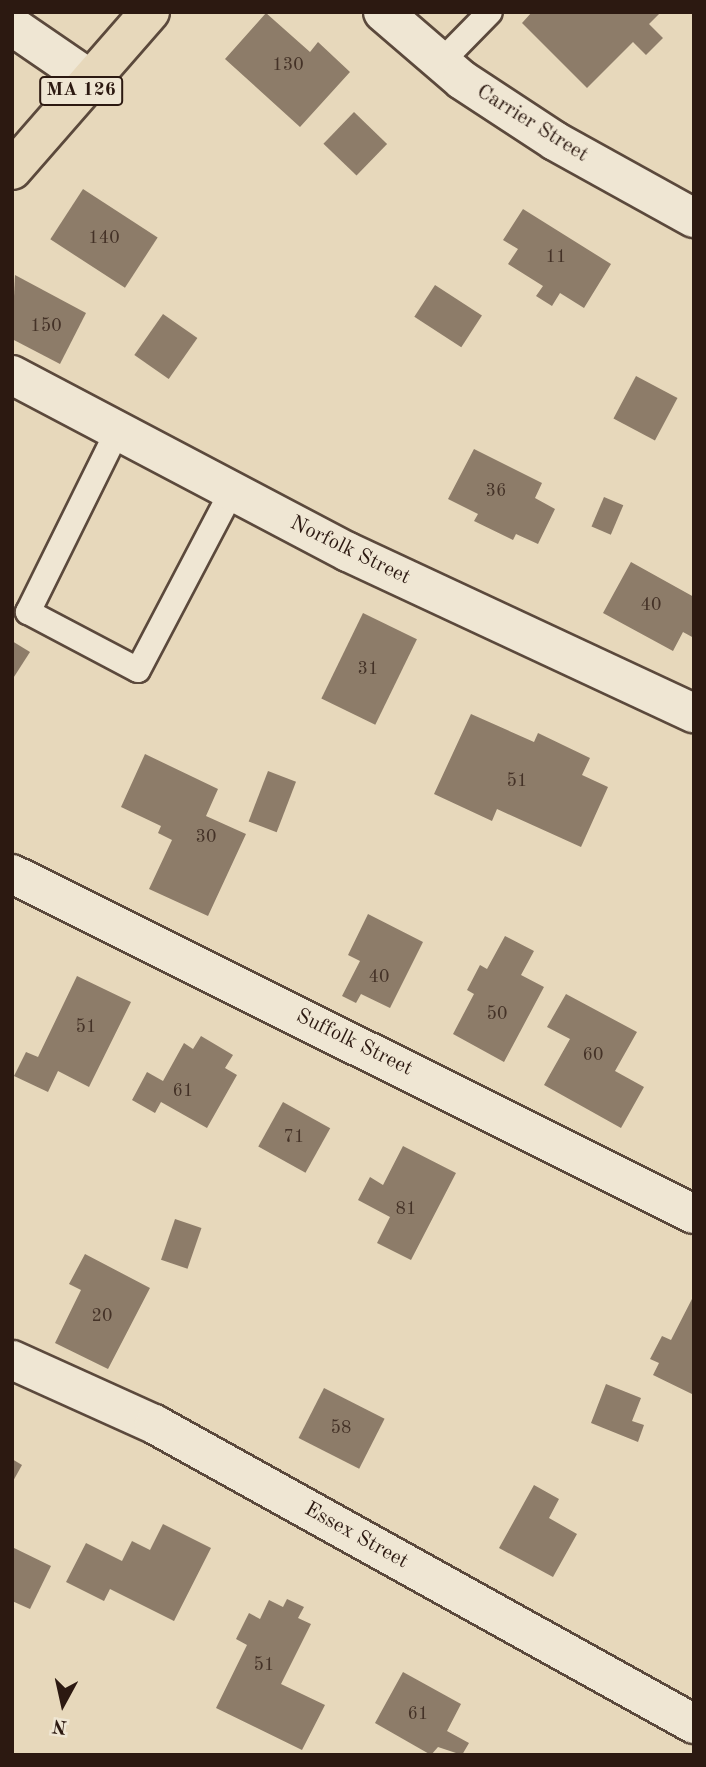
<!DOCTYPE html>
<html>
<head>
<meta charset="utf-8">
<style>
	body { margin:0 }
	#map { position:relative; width:706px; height:1767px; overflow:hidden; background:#e7d8bb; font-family:"Old Standard TT",serif }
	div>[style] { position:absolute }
	.building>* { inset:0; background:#8d7c69; transform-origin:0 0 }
	.roads { filter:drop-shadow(2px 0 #5b493c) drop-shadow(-2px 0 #5b493c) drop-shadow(0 2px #5b493c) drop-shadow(0 -2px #5b493c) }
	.service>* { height:24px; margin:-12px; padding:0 12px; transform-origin:12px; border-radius:12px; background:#efe6d3 }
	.minor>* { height:38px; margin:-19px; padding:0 19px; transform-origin:19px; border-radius:19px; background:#efe6d3 }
	.primary>* { height:38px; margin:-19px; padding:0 19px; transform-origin:19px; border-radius:19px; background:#e7d8bb }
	span { translate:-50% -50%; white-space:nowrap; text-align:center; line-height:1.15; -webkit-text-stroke:5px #efe6d3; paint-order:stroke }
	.number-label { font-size:18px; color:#443227 }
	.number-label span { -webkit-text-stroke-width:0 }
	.shield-label span { padding:2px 5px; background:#efe6d3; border:2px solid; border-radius:5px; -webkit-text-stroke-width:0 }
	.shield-label { font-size:19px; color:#2c1911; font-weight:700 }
	.street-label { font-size:21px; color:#2c1911 }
	.frame { position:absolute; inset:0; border:14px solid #2c1911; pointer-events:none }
	.north { position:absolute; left:28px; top:1669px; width:70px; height:70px; -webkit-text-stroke:5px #efe6d3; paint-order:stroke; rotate:188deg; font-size:19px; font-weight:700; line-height:28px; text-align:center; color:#2c1911 }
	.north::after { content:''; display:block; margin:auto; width:24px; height:32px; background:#2c1911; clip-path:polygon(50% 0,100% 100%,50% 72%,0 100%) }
</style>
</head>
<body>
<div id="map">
	<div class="building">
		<div style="clip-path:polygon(532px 12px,661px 12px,649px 24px,663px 38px,646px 55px,633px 42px,587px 88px,522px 23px)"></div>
		<div style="clip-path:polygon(266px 13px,310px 52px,318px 42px,350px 72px,300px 127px,225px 59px)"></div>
		<div style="left:354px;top:112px;width:46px;height:44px;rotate:44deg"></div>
		<div style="left:83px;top:189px;width:89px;height:60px;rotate:33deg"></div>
		<div style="clip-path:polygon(523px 209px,611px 264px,584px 308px,560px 293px,552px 306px,536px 296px,543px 286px,508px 264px,518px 249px,503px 240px)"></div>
		<div style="clip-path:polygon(15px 275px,86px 313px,60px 364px,12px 339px)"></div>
		<div style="left:435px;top:285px;width:56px;height:38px;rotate:33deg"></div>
		<div style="left:163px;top:314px;width:42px;height:50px;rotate:35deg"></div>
		<div style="left:636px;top:376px;width:47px;height:48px;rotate:28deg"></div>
		<div style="clip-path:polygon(474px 449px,542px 483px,535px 498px,555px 509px,538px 544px,516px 534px,513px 540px,474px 521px,478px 514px,448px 499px)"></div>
		<div style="left:604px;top:497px;width:21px;height:32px;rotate:23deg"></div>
		<div style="clip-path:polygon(631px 562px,694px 597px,694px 638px,683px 632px,673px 651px,603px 613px)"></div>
		<div style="left:363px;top:613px;width:60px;height:95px;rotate:26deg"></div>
		<div style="clip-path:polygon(12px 641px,30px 652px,12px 680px)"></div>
		<div style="clip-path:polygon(471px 714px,534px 742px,538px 733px,590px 758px,582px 775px,608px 787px,581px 847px,497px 809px,492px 821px,434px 794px)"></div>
		<div style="clip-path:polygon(145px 754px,218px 789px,206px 816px,246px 834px,208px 916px,149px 889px,172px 840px,158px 833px,161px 826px,121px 807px)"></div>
		<div style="left:268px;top:771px;width:30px;height:54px;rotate:21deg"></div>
		<div style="clip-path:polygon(368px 914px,423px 942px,390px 1008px,361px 994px,356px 1003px,342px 996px,360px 961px,348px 955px)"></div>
		<div style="clip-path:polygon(505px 936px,534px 951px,521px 975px,544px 987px,504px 1062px,453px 1034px,474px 994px,467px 990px,480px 965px,487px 969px)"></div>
		<div style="clip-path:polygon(77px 976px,131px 1002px,89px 1087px,58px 1071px,48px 1092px,14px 1076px,26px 1052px,38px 1057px)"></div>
		<div style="clip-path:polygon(566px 994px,637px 1032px,615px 1071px,644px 1087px,621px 1128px,544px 1085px,570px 1039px,547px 1027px)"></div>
		<div style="clip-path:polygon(201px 1036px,233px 1055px,225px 1068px,237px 1075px,207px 1128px,161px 1102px,155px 1113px,132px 1100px,147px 1072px,163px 1081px,184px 1043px,193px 1049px)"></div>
		<div style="left:283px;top:1102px;width:54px;height:51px;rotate:29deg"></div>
		<div style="clip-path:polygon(403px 1146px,456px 1173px,411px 1260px,377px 1243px,390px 1217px,358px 1200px,370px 1177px,383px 1185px)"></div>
		<div style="left:175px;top:1219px;width:28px;height:43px;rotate:19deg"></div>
		<div style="clip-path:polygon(85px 1254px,150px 1288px,108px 1369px,55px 1343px,81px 1290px,69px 1284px)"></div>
		<div style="clip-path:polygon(694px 1295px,694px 1395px,653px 1375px,659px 1363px,650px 1359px,662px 1336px,671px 1340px)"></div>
		<div style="clip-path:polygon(606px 1384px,641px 1398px,632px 1421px,644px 1425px,638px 1442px,591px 1423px)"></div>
		<div style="left:324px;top:1388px;width:68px;height:56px;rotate:27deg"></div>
		<div style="clip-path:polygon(12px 1459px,22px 1465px,12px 1483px)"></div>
		<div style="clip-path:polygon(534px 1485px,559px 1499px,549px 1518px,577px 1534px,553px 1577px,499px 1548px)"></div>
		<div style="clip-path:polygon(163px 1524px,211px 1548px,174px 1621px,110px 1589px,104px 1601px,66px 1582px,86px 1543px,122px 1561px,132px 1541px,150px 1550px)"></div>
		<div style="clip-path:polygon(12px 1547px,51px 1566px,30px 1609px,12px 1601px)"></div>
		<div style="clip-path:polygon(287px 1599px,304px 1607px,298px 1618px,311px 1624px,281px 1684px,325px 1705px,302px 1750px,216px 1708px,247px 1645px,236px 1639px,249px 1613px,260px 1619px,269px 1600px,283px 1607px)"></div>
		<div style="clip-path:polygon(403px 1672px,461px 1704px,447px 1731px,469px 1743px,462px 1755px,438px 1747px,431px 1755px,375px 1723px)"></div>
	</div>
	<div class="roads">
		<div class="service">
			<div style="left:440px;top:63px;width:71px;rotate:-45.6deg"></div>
			<div style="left:117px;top:432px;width:201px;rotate:116.3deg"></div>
			<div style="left:28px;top:612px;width:124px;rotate:27.8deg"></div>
			<div style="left:138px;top:670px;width:202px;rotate:-62.3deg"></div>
		</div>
		<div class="minor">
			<div style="left:383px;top:12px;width:104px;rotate:40.7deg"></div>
			<div style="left:462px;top:80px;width:111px;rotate:33.3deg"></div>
			<div style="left:555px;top:141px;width:159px;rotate:29deg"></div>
			<div style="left:12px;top:26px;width:96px;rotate:34.4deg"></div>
			<div style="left:12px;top:375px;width:380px;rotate:27.8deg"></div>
			<div style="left:348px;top:552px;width:382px;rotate:25deg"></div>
			<div style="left:12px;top:874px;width:762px;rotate:26.5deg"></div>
			<div style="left:12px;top:1360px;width:156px;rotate:24.3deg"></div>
			<div style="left:154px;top:1424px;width:618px;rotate:29.05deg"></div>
		</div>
		<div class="primary">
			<div style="left:12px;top:170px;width:210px;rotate:-48.9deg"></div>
		</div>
	</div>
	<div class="number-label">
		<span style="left:288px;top:65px">130</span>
		<span style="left:104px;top:238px">140</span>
		<span style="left:556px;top:257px">11</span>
		<span style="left:46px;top:326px">150</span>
		<span style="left:496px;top:491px">36</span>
		<span style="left:651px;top:605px">40</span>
		<span style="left:368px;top:669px">31</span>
		<span style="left:517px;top:781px">51</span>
		<span style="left:206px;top:837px">30</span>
		<span style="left:379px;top:977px">40</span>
		<span style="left:497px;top:1014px">50</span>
		<span style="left:86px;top:1027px">51</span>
		<span style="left:593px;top:1055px">60</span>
		<span style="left:183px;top:1091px">61</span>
		<span style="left:294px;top:1137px">71</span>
		<span style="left:406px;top:1209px">81</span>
		<span style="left:102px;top:1316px">20</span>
		<span style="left:341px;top:1428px">58</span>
		<span style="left:264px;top:1665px">51</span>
		<span style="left:418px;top:1714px">61</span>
	</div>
	<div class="shield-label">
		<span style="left:81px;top:91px">MA 126</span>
	</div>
	<div class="street-label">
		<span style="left:532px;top:124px;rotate:32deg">Carrier Street</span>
		<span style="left:350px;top:551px;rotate:26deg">Norfolk Street</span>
		<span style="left:354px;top:1043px;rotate:26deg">Suffolk Street</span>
		<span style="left:356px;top:1536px;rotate:29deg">Essex Street</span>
	</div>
	<div class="frame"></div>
	<div class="north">N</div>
</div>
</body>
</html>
